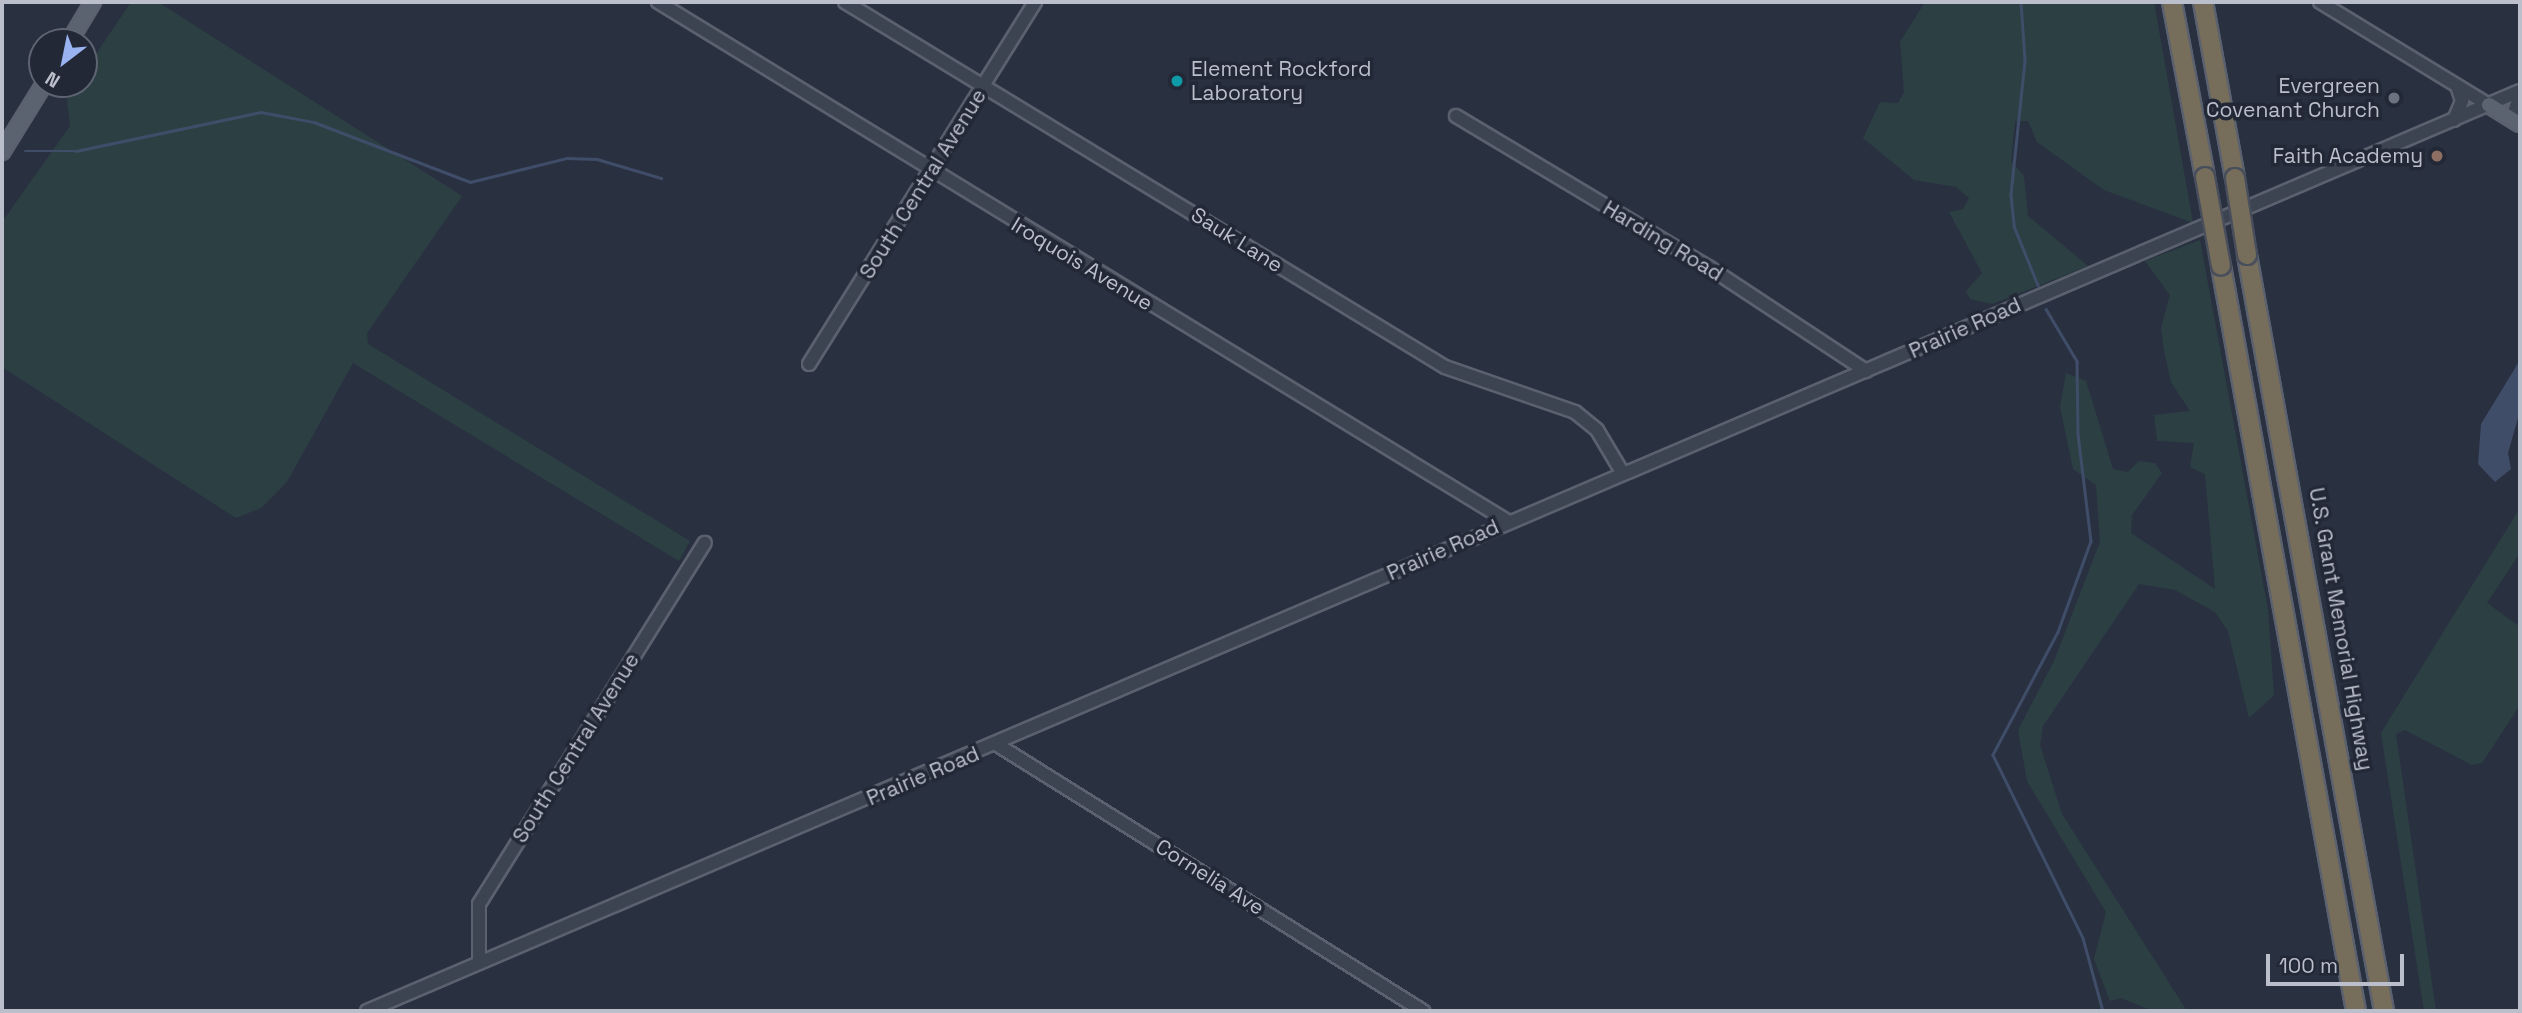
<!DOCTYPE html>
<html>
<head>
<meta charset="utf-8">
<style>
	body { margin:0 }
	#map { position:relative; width:2522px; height:1013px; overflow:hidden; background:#293141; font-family:"Space Grotesk",sans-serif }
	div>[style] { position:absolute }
	.green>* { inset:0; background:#2c3f43 }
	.water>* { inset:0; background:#404d69 }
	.stream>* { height:2.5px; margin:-1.25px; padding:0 1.25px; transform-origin:1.25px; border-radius:1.25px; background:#404d69 }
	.roads { filter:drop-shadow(2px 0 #5b616e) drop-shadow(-2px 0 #5b616e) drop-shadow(0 2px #5b616e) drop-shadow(0 -2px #5b616e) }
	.minor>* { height:12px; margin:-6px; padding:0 6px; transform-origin:6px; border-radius:6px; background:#3d4451 }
	.major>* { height:14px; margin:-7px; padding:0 7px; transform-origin:7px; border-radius:7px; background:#5b6371 }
	.highway>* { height:18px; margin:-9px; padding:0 9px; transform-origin:9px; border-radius:9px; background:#766e5b }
	.bridges { filter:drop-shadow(2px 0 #484e5b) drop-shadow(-2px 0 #484e5b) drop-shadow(0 2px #484e5b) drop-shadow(0 -2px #484e5b) }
	.highway-bridge>* { height:18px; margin:-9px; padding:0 9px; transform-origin:9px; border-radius:9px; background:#766e5b }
	.dots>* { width:19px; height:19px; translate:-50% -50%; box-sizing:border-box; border:4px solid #222836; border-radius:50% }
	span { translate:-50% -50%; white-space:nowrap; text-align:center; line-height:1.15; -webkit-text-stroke:7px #222836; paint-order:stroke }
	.poi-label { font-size:21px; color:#babfcb }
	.left { translate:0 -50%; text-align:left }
	.right { translate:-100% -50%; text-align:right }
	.street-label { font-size:21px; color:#babfcb }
	.frame { position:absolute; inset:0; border:4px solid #babfcb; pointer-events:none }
	.north { position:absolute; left:28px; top:28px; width:70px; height:70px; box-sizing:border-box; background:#222836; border:2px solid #5f6472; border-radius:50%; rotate:212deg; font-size:19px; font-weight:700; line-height:28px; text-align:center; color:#babfcb }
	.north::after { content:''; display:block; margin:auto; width:24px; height:32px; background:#99b3f1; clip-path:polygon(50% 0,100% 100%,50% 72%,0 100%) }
	.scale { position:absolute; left:2266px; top:954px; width:138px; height:32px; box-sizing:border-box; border:4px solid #babfcb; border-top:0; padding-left:9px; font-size:21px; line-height:24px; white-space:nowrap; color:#babfcb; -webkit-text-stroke:5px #222836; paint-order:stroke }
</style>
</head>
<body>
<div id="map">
	<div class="green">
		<div style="clip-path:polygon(131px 2px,158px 2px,462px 196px,367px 333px,368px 344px,690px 541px,679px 561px,353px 363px,287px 482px,261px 508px,236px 518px,2px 367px,2px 222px,70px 126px,66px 90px,84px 84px,84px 72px)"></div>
		<div style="clip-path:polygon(1925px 2px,2154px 2px,2193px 223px,2104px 190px,2037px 142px,2028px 121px,2015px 121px,2011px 161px,2024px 176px,2028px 216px,2088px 266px,1992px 304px,1970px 299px,1966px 291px,1982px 273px,1949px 212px,1963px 209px,1969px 198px,1956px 187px,1914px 180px,1863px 138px,1880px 102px,1898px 103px,1904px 92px,1900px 42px)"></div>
		<div style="clip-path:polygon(2200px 240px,2268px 610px,2274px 695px,2249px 718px,2228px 631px,2215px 612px,2175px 590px,2139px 584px,2043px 726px,2040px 745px,2062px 814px,2187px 1011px,2153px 1011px,2121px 998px,2110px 1001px,2094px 959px,2106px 912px,2027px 781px,2018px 730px,2054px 661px,2100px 542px,2096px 485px,2073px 469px,2060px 407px,2066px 373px,2086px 381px,2113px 469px,2128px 472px,2139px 461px,2155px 463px,2162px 473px,2132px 515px,2131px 533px,2215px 589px,2205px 474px,2190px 467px,2194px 443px,2157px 441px,2154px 415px,2190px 411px,2171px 382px,2164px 351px,2161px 328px,2170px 295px,2145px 261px)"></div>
		<div style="clip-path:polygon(2520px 508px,2520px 553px,2487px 603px,2520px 627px,2520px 705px,2482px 763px,2472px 765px,2405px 730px,2396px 734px,2436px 1011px,2424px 1011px,2381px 733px)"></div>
	</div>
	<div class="water">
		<div style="clip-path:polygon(2520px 360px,2520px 411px,2508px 453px,2511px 469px,2495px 482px,2478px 464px,2481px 424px)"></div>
	</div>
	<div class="stream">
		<div style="left:2021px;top:2px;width:59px;rotate:86.1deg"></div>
		<div style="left:2025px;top:61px;width:135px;rotate:96deg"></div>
		<div style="left:2011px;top:195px;width:31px;rotate:84deg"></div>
		<div style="left:2014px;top:226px;width:64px;rotate:67.9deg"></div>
		<div style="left:25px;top:151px;width:51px"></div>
		<div style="left:76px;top:151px;width:189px;rotate:-11.9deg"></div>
		<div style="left:261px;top:112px;width:54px;rotate:10.7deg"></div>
		<div style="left:314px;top:122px;width:167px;rotate:21deg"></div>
		<div style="left:470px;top:182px;width:100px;rotate:-13.9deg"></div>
		<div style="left:567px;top:158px;width:30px;rotate:2deg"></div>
		<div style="left:597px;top:159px;width:67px;rotate:16.5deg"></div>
		<div style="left:2046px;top:309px;width:61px;rotate:59.2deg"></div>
		<div style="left:2077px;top:361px;width:73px;rotate:89.2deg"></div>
		<div style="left:2078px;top:434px;width:108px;rotate:83.1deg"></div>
		<div style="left:2091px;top:541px;width:97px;rotate:109.9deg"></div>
		<div style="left:2058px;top:632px;width:139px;rotate:117.9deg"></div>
		<div style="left:1993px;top:755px;width:204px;rotate:63.8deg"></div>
		<div style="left:2083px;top:938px;width:76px;rotate:74.7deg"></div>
	</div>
	<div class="roads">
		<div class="minor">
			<div style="left:658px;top:2px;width:997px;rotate:31.43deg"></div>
			<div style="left:845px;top:2px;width:702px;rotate:31.31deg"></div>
			<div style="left:1445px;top:367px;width:138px;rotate:19.1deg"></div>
			<div style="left:1575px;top:412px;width:28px;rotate:39deg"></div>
			<div style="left:1597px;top:430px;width:49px;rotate:59.2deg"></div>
			<div style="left:2320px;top:2px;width:198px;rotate:31.4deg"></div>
			<div style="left:2520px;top:94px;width:19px;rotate:108deg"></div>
			<div style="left:2514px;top:112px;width:13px;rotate:61deg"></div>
			<div style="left:1456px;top:116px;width:296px;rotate:30.9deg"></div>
			<div style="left:1710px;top:268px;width:187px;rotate:33.4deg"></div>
			<div style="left:2454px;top:120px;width:21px;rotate:-67deg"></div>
			<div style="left:2462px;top:101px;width:16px;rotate:-108deg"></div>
			<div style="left:809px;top:364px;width:427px;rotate:-58deg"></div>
			<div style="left:996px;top:744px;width:504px;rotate:32.02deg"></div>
			<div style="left:479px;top:963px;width:59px;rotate:-90deg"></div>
			<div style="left:479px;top:904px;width:426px;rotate:-58deg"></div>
			<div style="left:367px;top:1011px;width:2341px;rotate:-23.14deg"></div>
		</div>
		<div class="major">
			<div style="left:69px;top:42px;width:47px;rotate:-59deg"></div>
			<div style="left:2489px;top:105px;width:36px;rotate:32deg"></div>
			<div style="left:2px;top:152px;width:80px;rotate:-58.3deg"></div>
		</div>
		<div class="highway">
			<div style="left:2172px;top:2px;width:178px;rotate:79.3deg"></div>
			<div style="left:2203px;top:2px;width:179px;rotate:79.7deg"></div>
			<div style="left:2247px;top:255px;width:768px;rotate:79.73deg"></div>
			<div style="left:2221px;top:266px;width:757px;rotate:79.73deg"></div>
		</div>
	</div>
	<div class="bridges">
		<div class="highway-bridge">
			<div style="left:2205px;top:177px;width:90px;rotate:79.8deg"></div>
			<div style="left:2235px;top:178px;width:78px;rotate:81.1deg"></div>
		</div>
	</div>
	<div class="dots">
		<div style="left:1177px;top:81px;background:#0f9aa8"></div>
		<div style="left:2394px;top:98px;background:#6b7280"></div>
		<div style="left:2437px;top:156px;background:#8d6e63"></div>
	</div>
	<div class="poi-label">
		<span class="left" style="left:1191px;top:81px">Element Rockford<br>Laboratory</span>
		<span class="right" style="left:2380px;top:98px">Evergreen<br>Covenant Church</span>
		<span class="right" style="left:2423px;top:156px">Faith Academy</span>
	</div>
	<div class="street-label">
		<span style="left:923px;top:184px;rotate:-58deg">South Central Avenue</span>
		<span style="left:1237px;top:240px;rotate:32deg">Sauk Lane</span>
		<span style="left:1663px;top:241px;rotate:31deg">Harding Road</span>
		<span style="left:1082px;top:264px;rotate:31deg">Iroquois Avenue</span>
		<span style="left:1965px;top:328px;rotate:-24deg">Prairie Road</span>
		<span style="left:1443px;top:550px;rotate:-24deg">Prairie Road</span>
		<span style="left:2341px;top:629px;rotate:80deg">U.S. Grant Memorial Highway</span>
		<span style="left:576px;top:748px;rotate:-58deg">South Central Avenue</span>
		<span style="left:923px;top:776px;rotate:-23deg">Prairie Road</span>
		<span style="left:1210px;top:877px;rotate:32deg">Cornelia Ave</span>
	</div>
	<div class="frame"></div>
	<div class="north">N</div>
	<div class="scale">100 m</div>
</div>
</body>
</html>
